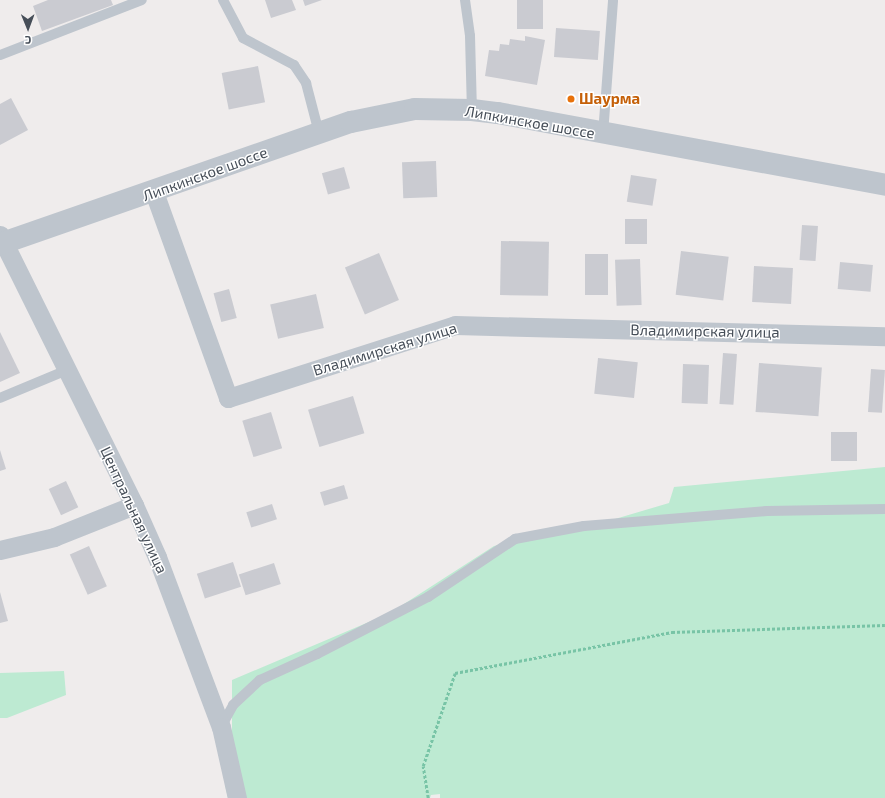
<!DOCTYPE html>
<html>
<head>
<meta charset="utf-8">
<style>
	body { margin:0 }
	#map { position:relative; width:885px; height:798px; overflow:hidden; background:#efecec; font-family:"Exo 2",sans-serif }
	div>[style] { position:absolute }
	.green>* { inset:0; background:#bdead2 }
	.building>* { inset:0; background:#cacbd1; transform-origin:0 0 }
	.path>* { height:2.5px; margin-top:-1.25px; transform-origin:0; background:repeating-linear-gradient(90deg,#78c4a6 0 3px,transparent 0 5px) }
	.service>* { height:10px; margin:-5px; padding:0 5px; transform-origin:5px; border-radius:5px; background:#bec5cd }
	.minor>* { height:19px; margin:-9.5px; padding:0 9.5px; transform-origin:9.5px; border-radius:9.5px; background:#bec5cd }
	.tertiary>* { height:22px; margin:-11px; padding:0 11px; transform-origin:11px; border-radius:11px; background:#bec5cd }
	.dots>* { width:11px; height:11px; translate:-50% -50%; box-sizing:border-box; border:2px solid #fff; border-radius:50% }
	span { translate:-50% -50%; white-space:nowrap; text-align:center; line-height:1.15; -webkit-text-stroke:3px #fff; paint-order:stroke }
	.food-label { font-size:15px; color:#c56008; font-weight:700 }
	.left { translate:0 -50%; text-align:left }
	.street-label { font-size:15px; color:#464e58 }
	.north { position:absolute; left:8px; top:8px; width:40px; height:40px; -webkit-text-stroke:3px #fff; paint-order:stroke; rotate:179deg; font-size:11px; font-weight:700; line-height:16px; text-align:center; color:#464e58 }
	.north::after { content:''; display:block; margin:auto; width:14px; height:18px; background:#464e58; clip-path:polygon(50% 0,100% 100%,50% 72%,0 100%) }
</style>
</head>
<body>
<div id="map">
	<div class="green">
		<div style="clip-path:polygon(885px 467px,885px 798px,440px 798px,440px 794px,431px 795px,430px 798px,228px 798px,225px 785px,232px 729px,232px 680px,390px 613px,494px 546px,615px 519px,669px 503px,674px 487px)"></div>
		<div style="clip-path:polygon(64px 671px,66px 695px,7px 718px,0 718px,0 673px)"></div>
	</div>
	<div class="building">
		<div style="clip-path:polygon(48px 0,111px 0,113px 5px,42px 31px,33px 6px)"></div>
		<div style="clip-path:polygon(265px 0,292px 0,296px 10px,271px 18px)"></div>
		<div style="clip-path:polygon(303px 0,322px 0,305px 6px)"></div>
		<div style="left:517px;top:0;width:26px;height:29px"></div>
		<div style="left:556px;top:28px;width:44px;height:29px;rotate:4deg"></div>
		<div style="clip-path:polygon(525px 36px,545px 40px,537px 85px,485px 76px,489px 50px,499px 51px,500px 44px,509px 45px,510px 39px,525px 41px)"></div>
		<div style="left:258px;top:66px;width:37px;height:37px;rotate:79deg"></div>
		<div style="clip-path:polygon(11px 98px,28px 130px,0 145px,0 104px)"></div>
		<div style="left:436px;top:161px;width:36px;height:34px;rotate:88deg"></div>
		<div style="left:344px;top:167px;width:22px;height:23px;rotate:74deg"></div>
		<div style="left:631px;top:175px;width:26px;height:27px;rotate:9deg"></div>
		<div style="left:625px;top:219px;width:22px;height:25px"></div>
		<div style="left:802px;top:225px;width:16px;height:35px;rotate:4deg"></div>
		<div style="left:501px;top:241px;width:48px;height:54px;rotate:1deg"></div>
		<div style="left:681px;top:251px;width:48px;height:44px;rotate:7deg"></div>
		<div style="left:379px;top:253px;width:51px;height:37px;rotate:67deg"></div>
		<div style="left:585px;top:254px;width:23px;height:41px"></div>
		<div style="left:640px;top:259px;width:46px;height:25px;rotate:88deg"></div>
		<div style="left:840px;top:262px;width:33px;height:27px;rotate:5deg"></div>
		<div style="left:754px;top:266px;width:39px;height:36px;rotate:3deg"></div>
		<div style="left:229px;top:289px;width:30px;height:16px;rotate:75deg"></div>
		<div style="left:316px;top:294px;width:35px;height:47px;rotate:77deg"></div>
		<div style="clip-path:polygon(0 332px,20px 373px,0 382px)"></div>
		<div style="left:723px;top:353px;width:14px;height:51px;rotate:4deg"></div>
		<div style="left:598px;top:358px;width:40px;height:36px;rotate:6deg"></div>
		<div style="left:759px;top:363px;width:63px;height:49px;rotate:4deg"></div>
		<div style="left:683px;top:364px;width:26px;height:39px;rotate:2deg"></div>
		<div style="left:871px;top:369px;width:14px;height:43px;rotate:4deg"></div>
		<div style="left:353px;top:396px;width:39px;height:47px;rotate:73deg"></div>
		<div style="left:271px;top:412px;width:38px;height:30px;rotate:73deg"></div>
		<div style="left:857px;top:432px;width:29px;height:26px;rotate:90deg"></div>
		<div style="clip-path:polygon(0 450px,6px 469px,0 471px)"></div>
		<div style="left:66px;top:481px;width:29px;height:19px;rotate:65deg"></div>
		<div style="left:344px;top:485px;width:14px;height:25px;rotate:73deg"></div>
		<div style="left:272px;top:504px;width:16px;height:27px;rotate:72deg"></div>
		<div style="left:89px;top:546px;width:44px;height:21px;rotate:66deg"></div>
		<div style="left:233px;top:562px;width:26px;height:38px;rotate:72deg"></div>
		<div style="left:274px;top:563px;width:22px;height:37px;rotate:72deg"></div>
		<div style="clip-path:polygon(0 592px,8px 621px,0 623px)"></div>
	</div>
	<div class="path">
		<div style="left:428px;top:798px;width:32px;rotate:-99deg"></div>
		<div style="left:423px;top:766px;width:98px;rotate:-71deg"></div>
		<div style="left:455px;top:673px;width:221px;rotate:-10.7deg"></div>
		<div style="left:672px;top:632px;width:213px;rotate:-1.9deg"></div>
	</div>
	<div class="service">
		<div style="left:223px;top:0;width:43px;rotate:62.2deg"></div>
		<div style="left:243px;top:38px;width:58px;rotate:27.9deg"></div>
		<div style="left:294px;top:65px;width:22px;rotate:56deg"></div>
		<div style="left:306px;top:83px;width:52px;rotate:75.4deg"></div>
		<div style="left:465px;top:0;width:36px;rotate:82deg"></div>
		<div style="left:470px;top:36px;width:74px;rotate:88.5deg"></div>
		<div style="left:0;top:55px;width:152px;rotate:-21.2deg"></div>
		<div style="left:603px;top:134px;width:134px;rotate:-85.7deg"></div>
		<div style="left:0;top:398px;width:73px;rotate:-22.7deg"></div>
		<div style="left:221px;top:727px;width:25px;rotate:-61deg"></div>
		<div style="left:233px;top:705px;width:37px;rotate:-43deg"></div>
		<div style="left:260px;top:680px;width:63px;rotate:-24.5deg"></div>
		<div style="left:317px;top:654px;width:125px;rotate:-27.2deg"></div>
		<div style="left:428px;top:597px;width:105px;rotate:-33.7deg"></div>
		<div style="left:515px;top:539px;width:70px;rotate:-10.7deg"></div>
		<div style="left:584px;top:526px;width:184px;rotate:-4.7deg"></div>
		<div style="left:767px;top:511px;width:118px;rotate:-1deg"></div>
	</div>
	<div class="minor">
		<div style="left:154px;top:192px;width:219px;rotate:70.2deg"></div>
		<div style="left:228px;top:398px;width:238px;rotate:-17.8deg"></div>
		<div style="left:455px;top:325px;width:430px;rotate:1.5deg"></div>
		<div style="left:0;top:235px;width:301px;rotate:63.6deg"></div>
		<div style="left:134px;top:505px;width:57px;rotate:66.1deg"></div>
		<div style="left:157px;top:557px;width:182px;rotate:69.4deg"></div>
		<div style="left:221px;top:727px;width:73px;rotate:77.3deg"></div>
		<div style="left:0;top:550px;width:56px;rotate:-13.5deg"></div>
		<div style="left:54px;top:537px;width:86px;rotate:-21.8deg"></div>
	</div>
	<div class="tertiary">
		<div style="left:0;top:244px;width:372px;rotate:-19.2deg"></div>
		<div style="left:351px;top:122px;width:65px;rotate:-11.5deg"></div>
		<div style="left:415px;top:109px;width:57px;rotate:1deg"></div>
		<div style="left:472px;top:110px;width:26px;rotate:7deg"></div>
		<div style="left:498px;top:113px;width:394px;rotate:10.5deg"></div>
	</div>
	<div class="dots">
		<div style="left:571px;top:99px;background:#e8710a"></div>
	</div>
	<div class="food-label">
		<span class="left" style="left:579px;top:99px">Шаурма</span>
	</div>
	<div class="street-label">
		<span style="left:530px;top:122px;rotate:10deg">Липкинское шоссе</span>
		<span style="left:205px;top:174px;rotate:-20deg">Липкинское шоссе</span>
		<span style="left:705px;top:331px;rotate:1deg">Владимирская улица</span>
		<span style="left:385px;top:349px;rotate:-17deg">Владимирская улица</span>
		<span style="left:134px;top:510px;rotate:65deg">Центральная улица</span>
	</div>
	<div class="north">С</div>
</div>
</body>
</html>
